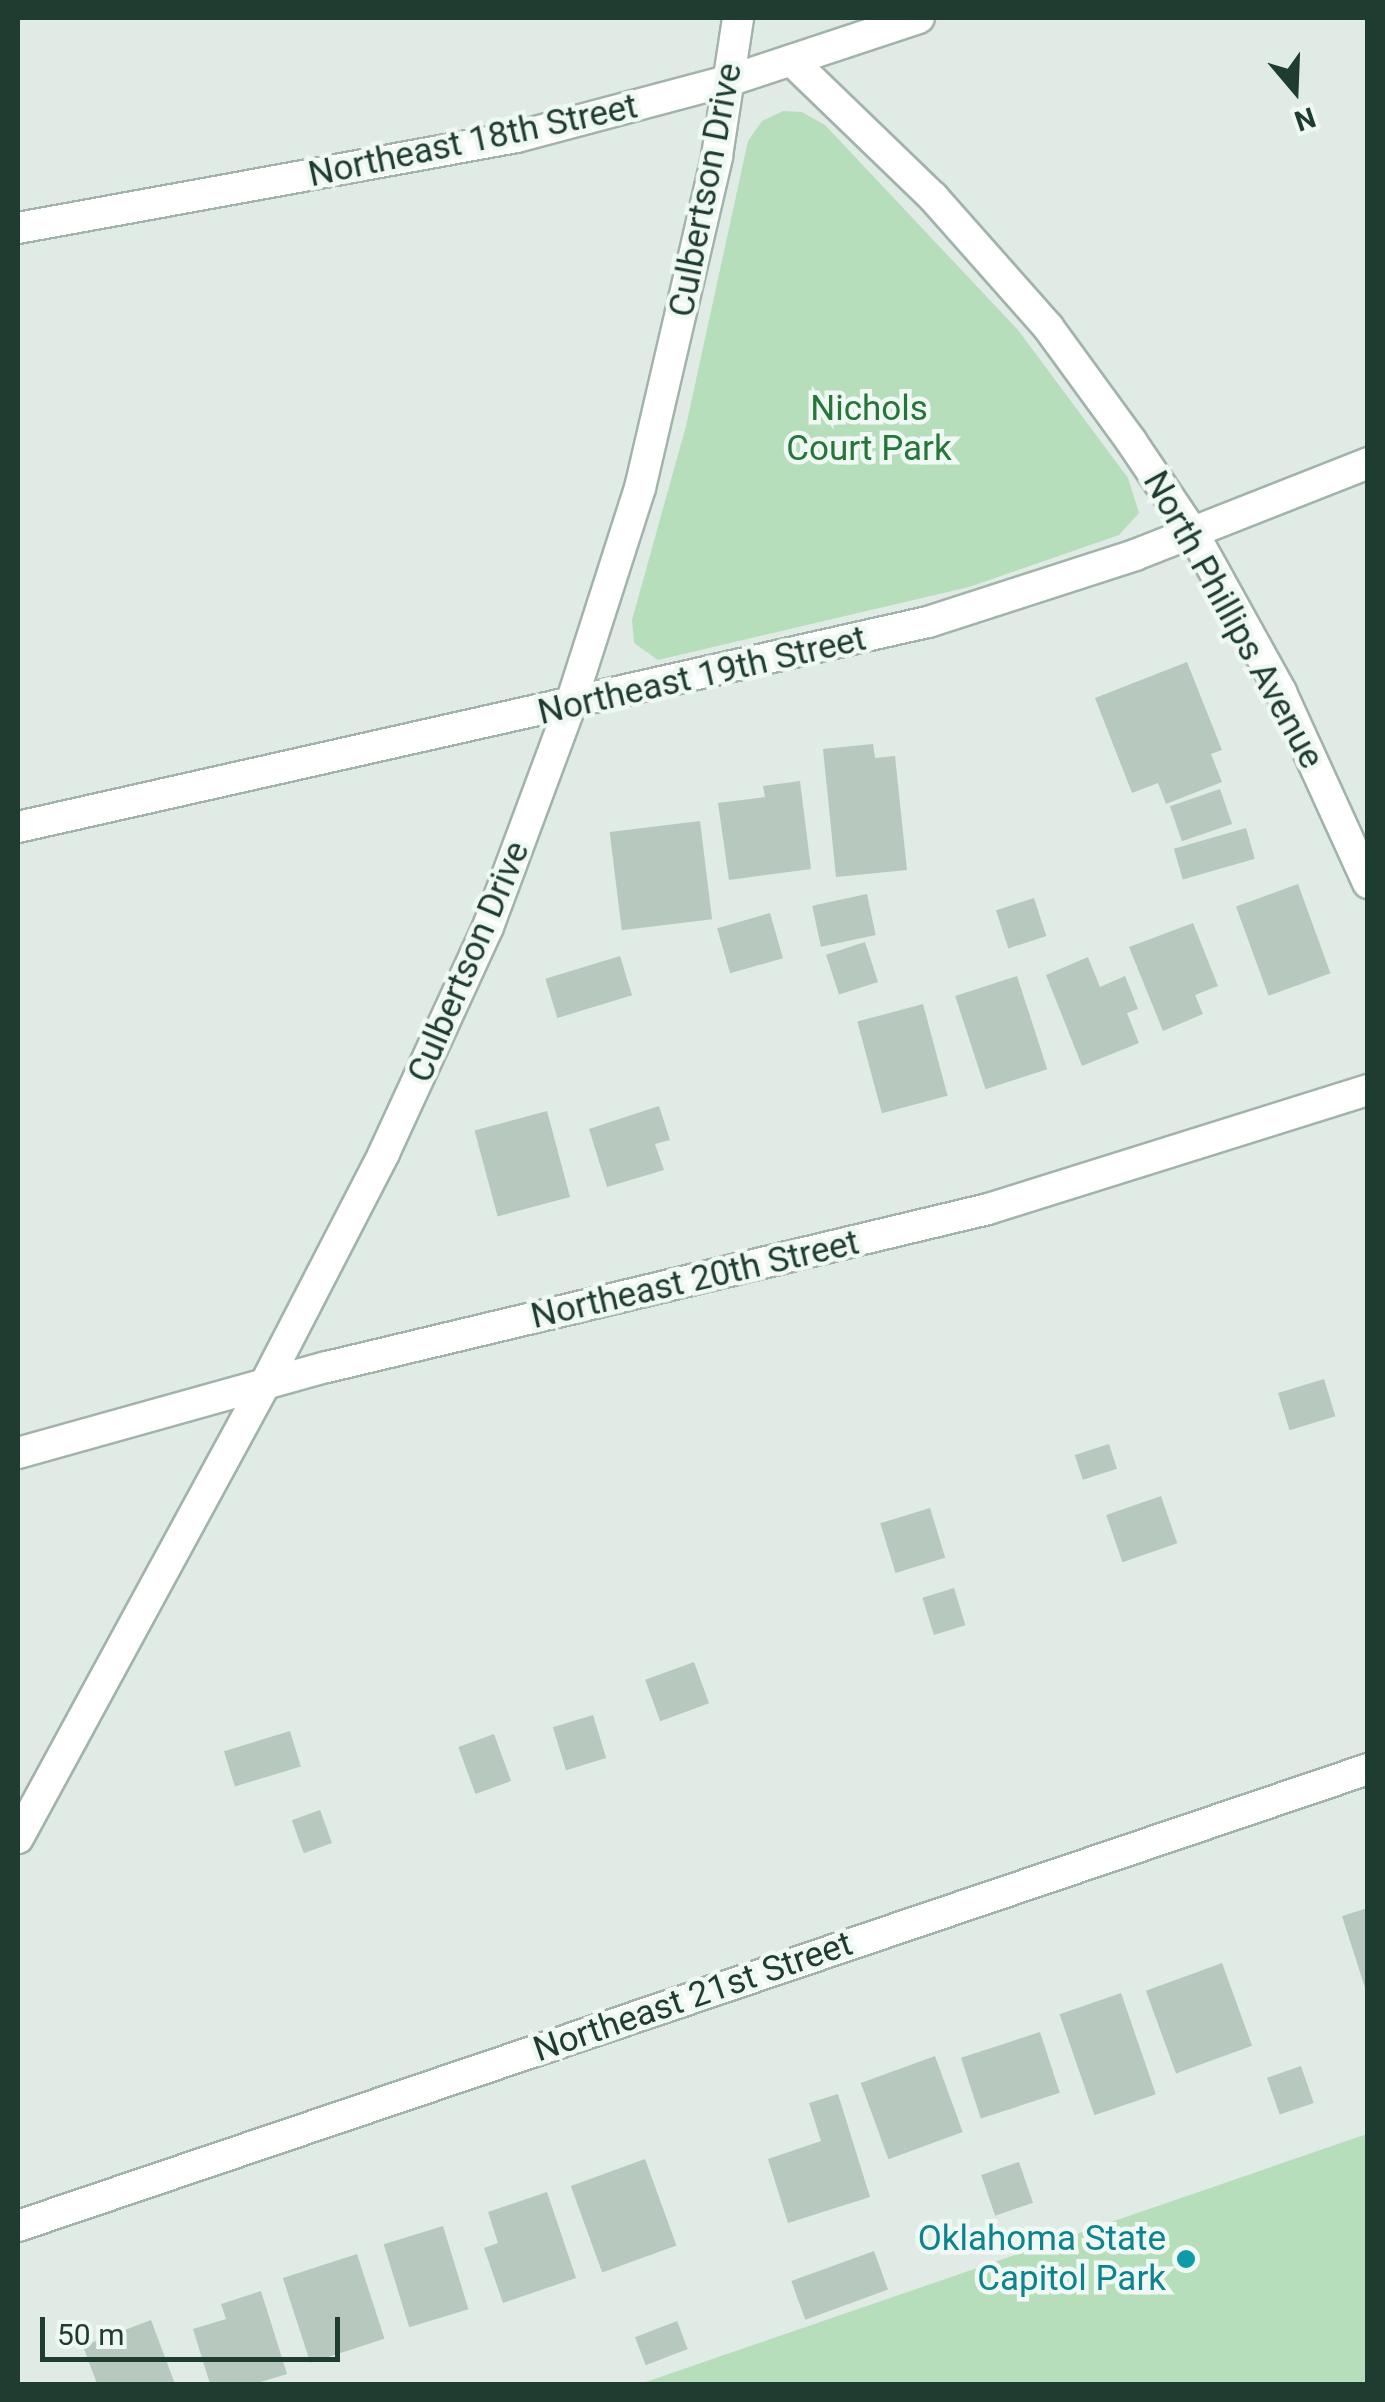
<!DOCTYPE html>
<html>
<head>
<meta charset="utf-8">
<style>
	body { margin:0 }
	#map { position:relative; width:1385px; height:2402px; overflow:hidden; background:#dfebe4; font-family:Roboto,sans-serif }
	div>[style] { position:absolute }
	.green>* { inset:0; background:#b6debb }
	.building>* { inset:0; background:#b7c9bf; transform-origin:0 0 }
	.roads { filter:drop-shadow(2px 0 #a2b3aa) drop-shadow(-2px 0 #a2b3aa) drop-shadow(0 2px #a2b3aa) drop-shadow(0 -2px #a2b3aa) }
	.minor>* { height:30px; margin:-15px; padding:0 15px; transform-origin:15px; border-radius:15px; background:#fff }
	.tertiary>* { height:30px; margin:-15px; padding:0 15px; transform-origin:15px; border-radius:15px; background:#fff }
	.dots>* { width:28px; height:28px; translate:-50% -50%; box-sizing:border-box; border:5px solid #eff8f2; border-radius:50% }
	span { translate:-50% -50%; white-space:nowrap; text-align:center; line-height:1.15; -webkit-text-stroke:9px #eff8f2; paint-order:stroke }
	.street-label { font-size:35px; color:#1f3c30 }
	.park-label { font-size:35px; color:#26753a }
	.culture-label { font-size:35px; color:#0d838f }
	.right { translate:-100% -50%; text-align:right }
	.frame { position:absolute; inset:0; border:20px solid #1f3c30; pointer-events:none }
	.north { position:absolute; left:1245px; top:40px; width:100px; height:100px; -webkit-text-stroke:8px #eff8f2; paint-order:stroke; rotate:161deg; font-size:28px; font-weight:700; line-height:40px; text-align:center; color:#1f3c30 }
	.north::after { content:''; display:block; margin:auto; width:35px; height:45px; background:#1f3c30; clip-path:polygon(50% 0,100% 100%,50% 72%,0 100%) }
	.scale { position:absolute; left:40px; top:2317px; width:300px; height:45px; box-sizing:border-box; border:5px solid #1f3c30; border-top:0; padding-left:12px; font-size:30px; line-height:35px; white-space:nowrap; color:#1f3c30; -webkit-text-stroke:8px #eff8f2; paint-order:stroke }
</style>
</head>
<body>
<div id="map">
	<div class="green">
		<div style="clip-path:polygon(783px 111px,802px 112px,825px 125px,1018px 330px,1128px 478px,1139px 513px,1119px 535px,969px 587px,658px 660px,634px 643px,632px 620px,686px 426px,748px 141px,762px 121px)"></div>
		<div style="clip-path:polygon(1367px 2134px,1367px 2384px,640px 2384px)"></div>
	</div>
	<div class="building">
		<div style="clip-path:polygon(1187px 662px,1222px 750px,1211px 754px,1222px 782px,1166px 804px,1158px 783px,1132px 793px,1095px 698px)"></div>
		<div style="clip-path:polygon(873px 744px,875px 758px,895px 756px,907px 870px,836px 877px,823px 749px)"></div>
		<div style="clip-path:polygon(800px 781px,811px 869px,729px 880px,718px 803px,765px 797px,763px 786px)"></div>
		<div style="left:1220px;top:789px;width:37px;height:53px;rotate:71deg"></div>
		<div style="left:700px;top:821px;width:99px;height:91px;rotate:83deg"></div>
		<div style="left:1246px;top:828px;width:32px;height:75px;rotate:74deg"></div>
		<div style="left:1298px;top:884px;width:95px;height:66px;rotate:70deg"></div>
		<div style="left:867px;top:894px;width:42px;height:56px;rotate:78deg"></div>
		<div style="left:1034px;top:898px;width:40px;height:40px;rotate:72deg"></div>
		<div style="left:770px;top:913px;width:47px;height:55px;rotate:74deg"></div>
		<div style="clip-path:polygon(1193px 923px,1218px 986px,1195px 995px,1203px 1014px,1163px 1031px,1129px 947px)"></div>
		<div style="left:865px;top:942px;width:42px;height:41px;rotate:72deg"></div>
		<div style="left:620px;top:956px;width:41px;height:78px;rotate:73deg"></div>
		<div style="clip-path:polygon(1088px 957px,1100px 987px,1125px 976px,1138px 1009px,1127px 1013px,1139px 1043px,1082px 1066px,1046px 975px)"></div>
		<div style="left:1017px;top:976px;width:98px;height:65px;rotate:72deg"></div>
		<div style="left:923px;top:1004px;width:95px;height:68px;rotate:75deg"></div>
		<div style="clip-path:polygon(659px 1106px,670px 1140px,655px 1144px,664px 1170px,607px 1187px,589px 1129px)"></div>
		<div style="left:547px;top:1111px;width:89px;height:75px;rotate:75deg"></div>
		<div style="left:1324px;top:1379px;width:39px;height:48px;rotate:73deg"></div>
		<div style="left:1109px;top:1444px;width:26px;height:36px;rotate:72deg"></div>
		<div style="left:1161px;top:1496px;width:50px;height:58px;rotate:71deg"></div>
		<div style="left:930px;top:1508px;width:52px;height:52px;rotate:73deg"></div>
		<div style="left:954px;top:1588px;width:39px;height:33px;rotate:73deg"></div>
		<div style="left:694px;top:1662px;width:44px;height:52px;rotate:70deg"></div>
		<div style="left:593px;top:1715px;width:45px;height:42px;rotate:73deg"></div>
		<div style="left:290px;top:1731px;width:37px;height:69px;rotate:73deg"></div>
		<div style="left:494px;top:1734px;width:50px;height:38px;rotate:70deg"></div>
		<div style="left:320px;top:1810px;width:35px;height:30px;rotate:70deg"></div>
		<div style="clip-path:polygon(1368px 1908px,1368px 1994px,1367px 1994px,1342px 1916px)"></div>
		<div style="left:1222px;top:1963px;width:88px;height:81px;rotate:70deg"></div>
		<div style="left:1121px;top:1993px;width:107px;height:65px;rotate:71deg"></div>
		<div style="left:1040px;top:2032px;width:64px;height:83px;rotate:72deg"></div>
		<div style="left:935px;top:2056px;width:81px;height:79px;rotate:70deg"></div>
		<div style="left:1301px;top:2066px;width:39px;height:36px;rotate:71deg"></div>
		<div style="clip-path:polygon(838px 2094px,870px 2197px,788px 2223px,768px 2159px,821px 2141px,809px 2103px)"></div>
		<div style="left:645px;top:2159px;width:92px;height:79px;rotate:70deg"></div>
		<div style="left:1019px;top:2162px;width:43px;height:40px;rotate:71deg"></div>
		<div style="clip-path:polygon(547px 2192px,576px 2278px,503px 2303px,484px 2248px,498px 2243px,488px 2212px)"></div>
		<div style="left:443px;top:2226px;width:87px;height:62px;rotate:73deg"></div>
		<div style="left:874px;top:2251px;width:41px;height:88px;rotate:70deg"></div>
		<div style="left:357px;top:2254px;width:89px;height:78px;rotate:72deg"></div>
		<div style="clip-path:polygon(261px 2291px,287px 2374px,254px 2384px,210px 2384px,193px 2329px,226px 2319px,221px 2304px)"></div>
		<div style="clip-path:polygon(151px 2320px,175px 2384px,97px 2384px,83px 2346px)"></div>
		<div style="left:677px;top:2321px;width:30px;height:45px;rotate:69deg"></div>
	</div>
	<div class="roads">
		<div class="minor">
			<div style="left:792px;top:61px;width:196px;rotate:44deg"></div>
			<div style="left:933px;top:197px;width:174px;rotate:48.5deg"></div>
			<div style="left:1048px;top:327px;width:141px;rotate:53.9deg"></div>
			<div style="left:1131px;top:441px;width:111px;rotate:56deg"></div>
			<div style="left:1193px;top:533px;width:182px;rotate:61deg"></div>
			<div style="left:1281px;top:692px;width:210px;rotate:65.5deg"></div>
			<div style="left:18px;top:228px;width:507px;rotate:-10.34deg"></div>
			<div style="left:517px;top:137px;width:218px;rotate:-14.9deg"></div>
			<div style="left:728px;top:81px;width:201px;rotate:-18.3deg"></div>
			<div style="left:18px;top:827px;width:933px;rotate:-12.7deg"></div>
			<div style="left:928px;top:622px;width:218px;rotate:-17.9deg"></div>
			<div style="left:1135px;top:555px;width:251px;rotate:-21.5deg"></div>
			<div style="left:18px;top:1453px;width:321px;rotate:-15.6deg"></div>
			<div style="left:327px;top:1367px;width:680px;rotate:-13.44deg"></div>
			<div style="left:988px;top:1209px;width:398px;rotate:-17.4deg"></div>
			<div style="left:18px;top:1838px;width:517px;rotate:-61.45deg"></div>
			<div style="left:265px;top:1384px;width:260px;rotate:-62.7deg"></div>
			<div style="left:384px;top:1153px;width:249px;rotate:-65.3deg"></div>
			<div style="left:488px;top:927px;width:236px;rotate:-69.6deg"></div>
			<div style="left:570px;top:706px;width:229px;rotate:-72.2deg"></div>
			<div style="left:640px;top:488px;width:341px;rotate:-76.9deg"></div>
			<div style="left:717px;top:156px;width:140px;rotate:-81.3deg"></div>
		</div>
		<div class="tertiary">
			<div style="left:18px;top:2226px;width:1425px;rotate:-18.7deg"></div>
		</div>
	</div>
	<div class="dots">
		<div style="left:1186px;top:2259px;background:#0f9aa8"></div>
	</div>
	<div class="street-label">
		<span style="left:473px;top:141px;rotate:-12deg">Northeast 18th Street</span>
		<span style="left:706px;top:190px;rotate:-79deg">Culbertson Drive</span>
		<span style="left:1233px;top:620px;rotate:61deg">North Phillips Avenue</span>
		<span style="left:702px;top:676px;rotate:-13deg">Northeast 19th Street</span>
		<span style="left:469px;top:962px;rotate:-67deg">Culbertson Drive</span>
		<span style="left:695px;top:1280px;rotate:-13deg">Northeast 20th Street</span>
		<span style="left:693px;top:1997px;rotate:-19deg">Northeast 21st Street</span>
	</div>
	<div class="park-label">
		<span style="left:869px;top:429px">Nichols<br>Court Park</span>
	</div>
	<div class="culture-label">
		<span class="right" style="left:1166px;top:2259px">Oklahoma State<br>Capitol Park</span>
	</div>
	<div class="frame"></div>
	<div class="north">N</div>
	<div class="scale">50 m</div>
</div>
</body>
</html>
